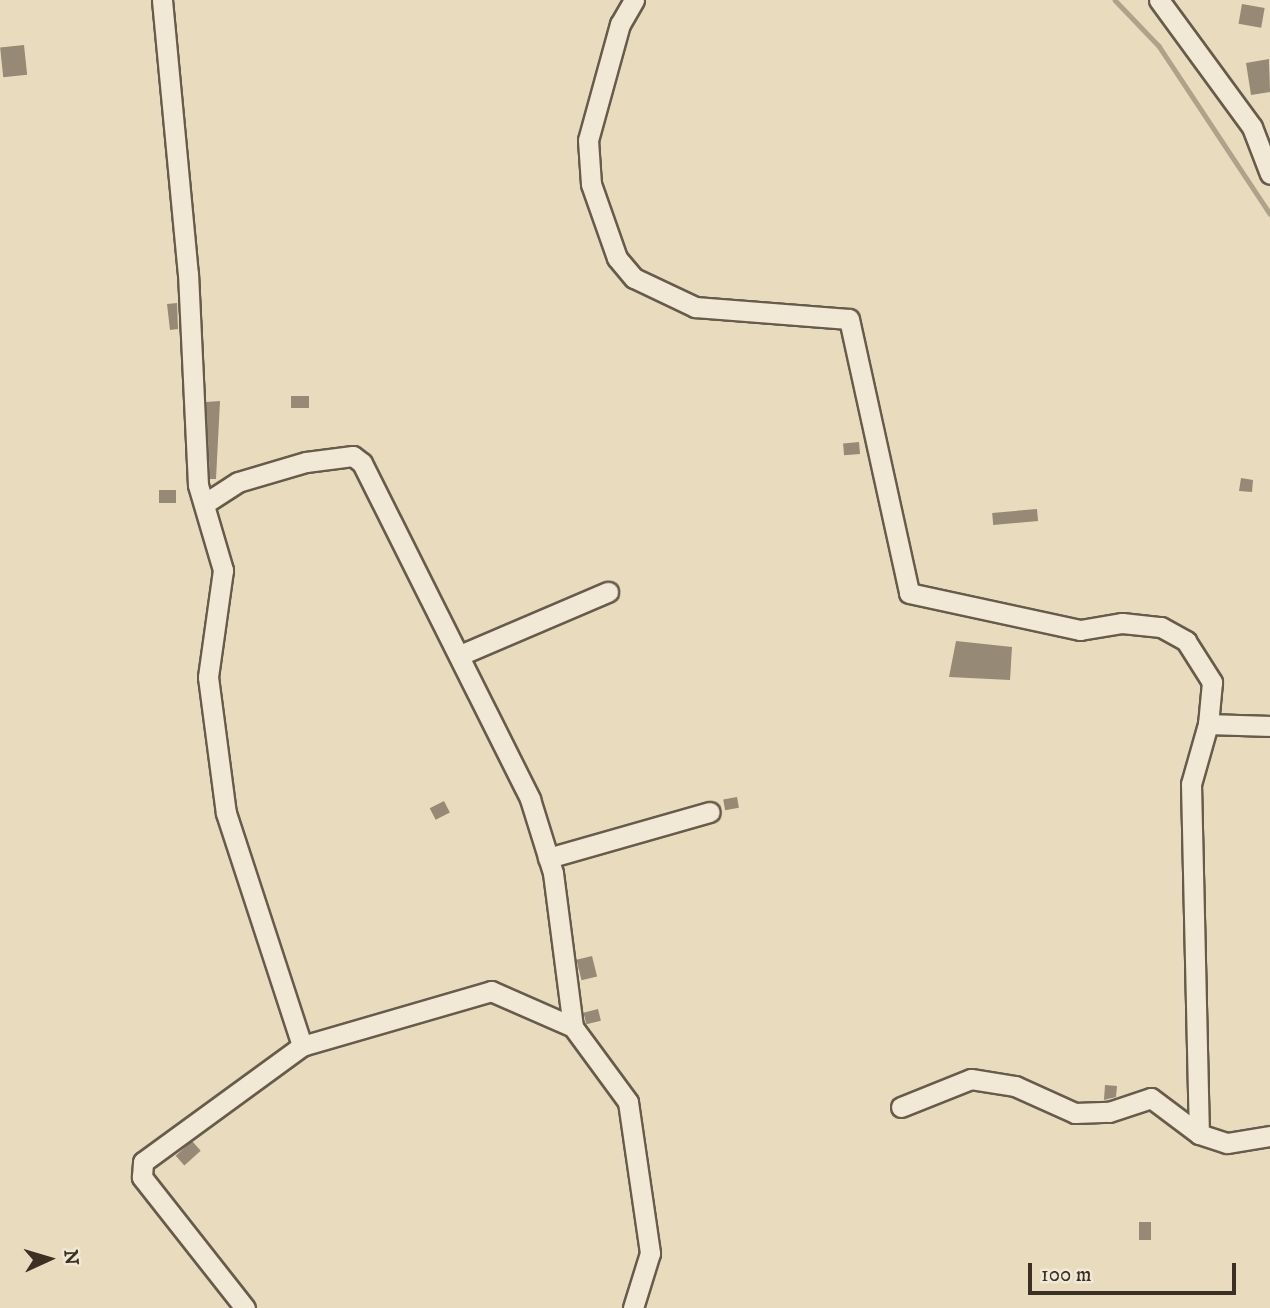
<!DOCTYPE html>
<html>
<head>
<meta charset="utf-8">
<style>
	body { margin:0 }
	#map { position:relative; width:1270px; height:1308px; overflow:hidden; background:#e9dcbe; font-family:"IM FELL DW Pica",serif }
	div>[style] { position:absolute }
	.stream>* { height:4.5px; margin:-2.25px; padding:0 2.25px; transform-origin:2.25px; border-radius:2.25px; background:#aea28a }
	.building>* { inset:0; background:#968975; transform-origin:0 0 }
	.roads { filter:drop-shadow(2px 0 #675b4b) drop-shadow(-2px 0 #675b4b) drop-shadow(0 2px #675b4b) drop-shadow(0 -2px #675b4b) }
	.minor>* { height:19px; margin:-9.5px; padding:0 9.5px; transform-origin:9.5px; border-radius:9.5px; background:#f1e8d5 }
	span { translate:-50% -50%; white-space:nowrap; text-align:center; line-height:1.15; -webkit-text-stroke:6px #f1e8d5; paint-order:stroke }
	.north { position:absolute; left:14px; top:1224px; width:70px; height:70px; -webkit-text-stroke:5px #f1e8d5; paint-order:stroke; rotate:86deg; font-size:19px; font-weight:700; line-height:28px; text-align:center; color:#3c3025 }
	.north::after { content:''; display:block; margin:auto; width:24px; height:32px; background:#3c3025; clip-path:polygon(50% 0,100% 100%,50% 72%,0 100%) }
	.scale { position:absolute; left:1028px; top:1263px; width:208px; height:32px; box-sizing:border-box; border:4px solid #3c3025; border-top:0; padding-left:9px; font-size:21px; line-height:24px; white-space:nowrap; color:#3c3025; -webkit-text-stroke:5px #f1e8d5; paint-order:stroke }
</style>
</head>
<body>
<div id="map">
	<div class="stream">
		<div style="left:1115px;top:0;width:64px;rotate:46.3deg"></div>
		<div style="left:1159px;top:46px;width:201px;rotate:56.5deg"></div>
	</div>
	<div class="building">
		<div style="left:1242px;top:4px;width:23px;height:20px;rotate:10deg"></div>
		<div style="left:24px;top:45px;width:30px;height:24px;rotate:84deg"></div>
		<div style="clip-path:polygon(1269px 59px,1270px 92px,1251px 95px,1246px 63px)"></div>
		<div style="clip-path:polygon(177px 303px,178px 329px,170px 330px,167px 304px)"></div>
		<div style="left:291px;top:396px;width:18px;height:12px"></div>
		<div style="clip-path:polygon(220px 401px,216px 479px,210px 479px,206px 402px)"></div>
		<div style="left:859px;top:442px;width:12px;height:16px;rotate:85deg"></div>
		<div style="clip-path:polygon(1241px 478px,1253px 480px,1252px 492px,1239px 491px)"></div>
		<div style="left:176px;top:490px;width:13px;height:17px;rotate:90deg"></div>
		<div style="left:1037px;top:509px;width:12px;height:45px;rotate:85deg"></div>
		<div style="clip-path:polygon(956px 641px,1012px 647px,1010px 680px,949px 677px)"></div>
		<div style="left:737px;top:797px;width:11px;height:14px;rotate:80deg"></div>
		<div style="left:444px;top:801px;width:13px;height:16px;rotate:63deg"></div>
		<div style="left:592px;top:956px;width:21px;height:16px;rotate:76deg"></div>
		<div style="left:598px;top:1009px;width:12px;height:15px;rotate:76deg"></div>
		<div style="clip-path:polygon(1105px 1085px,1117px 1086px,1116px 1097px,1104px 1100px)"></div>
		<div style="left:192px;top:1141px;width:13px;height:22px;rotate:48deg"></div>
		<div style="left:1139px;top:1222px;width:12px;height:18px"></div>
	</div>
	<div class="roads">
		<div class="minor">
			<div style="left:162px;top:0;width:274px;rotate:84.6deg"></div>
			<div style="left:188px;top:273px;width:212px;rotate:87.3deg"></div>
			<div style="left:198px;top:485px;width:89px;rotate:73.6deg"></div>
			<div style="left:223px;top:570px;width:108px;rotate:98deg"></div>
			<div style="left:208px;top:677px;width:137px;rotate:82.5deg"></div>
			<div style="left:226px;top:813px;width:245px;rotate:71.9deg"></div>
			<div style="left:634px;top:0;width:28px;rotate:120deg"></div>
			<div style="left:620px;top:24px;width:120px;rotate:105.4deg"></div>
			<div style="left:588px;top:140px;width:44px;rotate:86.1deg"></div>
			<div style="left:591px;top:184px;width:78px;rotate:70.6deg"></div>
			<div style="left:617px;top:258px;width:26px;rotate:50deg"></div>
			<div style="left:634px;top:278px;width:68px;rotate:25.4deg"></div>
			<div style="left:695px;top:307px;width:154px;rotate:4.5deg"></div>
			<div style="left:849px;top:319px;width:280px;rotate:77.6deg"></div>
			<div style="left:909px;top:593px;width:175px;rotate:12.2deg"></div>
			<div style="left:1080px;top:630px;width:43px;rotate:-9.5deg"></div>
			<div style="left:1122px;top:623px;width:39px;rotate:6deg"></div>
			<div style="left:1161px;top:627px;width:29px;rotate:29deg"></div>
			<div style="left:1186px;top:641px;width:49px;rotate:57.6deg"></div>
			<div style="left:1212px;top:682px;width:42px;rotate:95.4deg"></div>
			<div style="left:1208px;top:724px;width:62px;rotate:105.8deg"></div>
			<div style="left:1191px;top:784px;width:350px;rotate:88.7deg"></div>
			<div style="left:1199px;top:1134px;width:29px;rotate:18deg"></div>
			<div style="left:1227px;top:1143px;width:44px;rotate:-9.2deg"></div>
			<div style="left:1159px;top:0;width:157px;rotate:53.8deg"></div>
			<div style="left:1252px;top:127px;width:50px;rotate:69deg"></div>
			<div style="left:204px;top:504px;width:40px;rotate:-32.9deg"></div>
			<div style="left:238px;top:482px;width:71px;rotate:-16.4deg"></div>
			<div style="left:306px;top:462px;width:47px;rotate:-7.3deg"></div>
			<div style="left:353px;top:456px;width:11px;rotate:38deg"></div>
			<div style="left:362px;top:463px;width:376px;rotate:63.4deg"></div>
			<div style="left:530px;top:799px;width:77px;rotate:72.7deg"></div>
			<div style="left:553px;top:873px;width:155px;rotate:82.6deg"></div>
			<div style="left:460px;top:655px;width:161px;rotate:-23.1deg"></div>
			<div style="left:1208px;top:724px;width:62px;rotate:1.8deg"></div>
			<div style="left:548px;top:858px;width:168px;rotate:-15.9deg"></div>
			<div style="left:901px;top:1107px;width:75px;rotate:-21.8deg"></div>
			<div style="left:971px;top:1079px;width:45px;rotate:9deg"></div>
			<div style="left:1015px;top:1086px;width:66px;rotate:24.2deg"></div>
			<div style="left:1075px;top:1113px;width:34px;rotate:-2deg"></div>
			<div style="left:1109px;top:1112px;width:44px;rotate:-18.4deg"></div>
			<div style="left:1151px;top:1098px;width:60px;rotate:36.9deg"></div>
			<div style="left:245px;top:1308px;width:167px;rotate:-128.2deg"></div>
			<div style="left:142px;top:1177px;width:15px;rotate:-86deg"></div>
			<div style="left:143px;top:1162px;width:197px;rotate:-36.1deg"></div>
			<div style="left:302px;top:1046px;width:197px;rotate:-16.2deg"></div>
			<div style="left:491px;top:991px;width:90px;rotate:23.7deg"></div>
			<div style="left:573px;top:1027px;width:93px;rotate:53.7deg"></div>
			<div style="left:628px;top:1102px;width:153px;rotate:81.7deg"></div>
			<div style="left:650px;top:1253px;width:58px;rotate:107.2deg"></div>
		</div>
	</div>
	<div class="north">N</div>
	<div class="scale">100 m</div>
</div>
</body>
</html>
